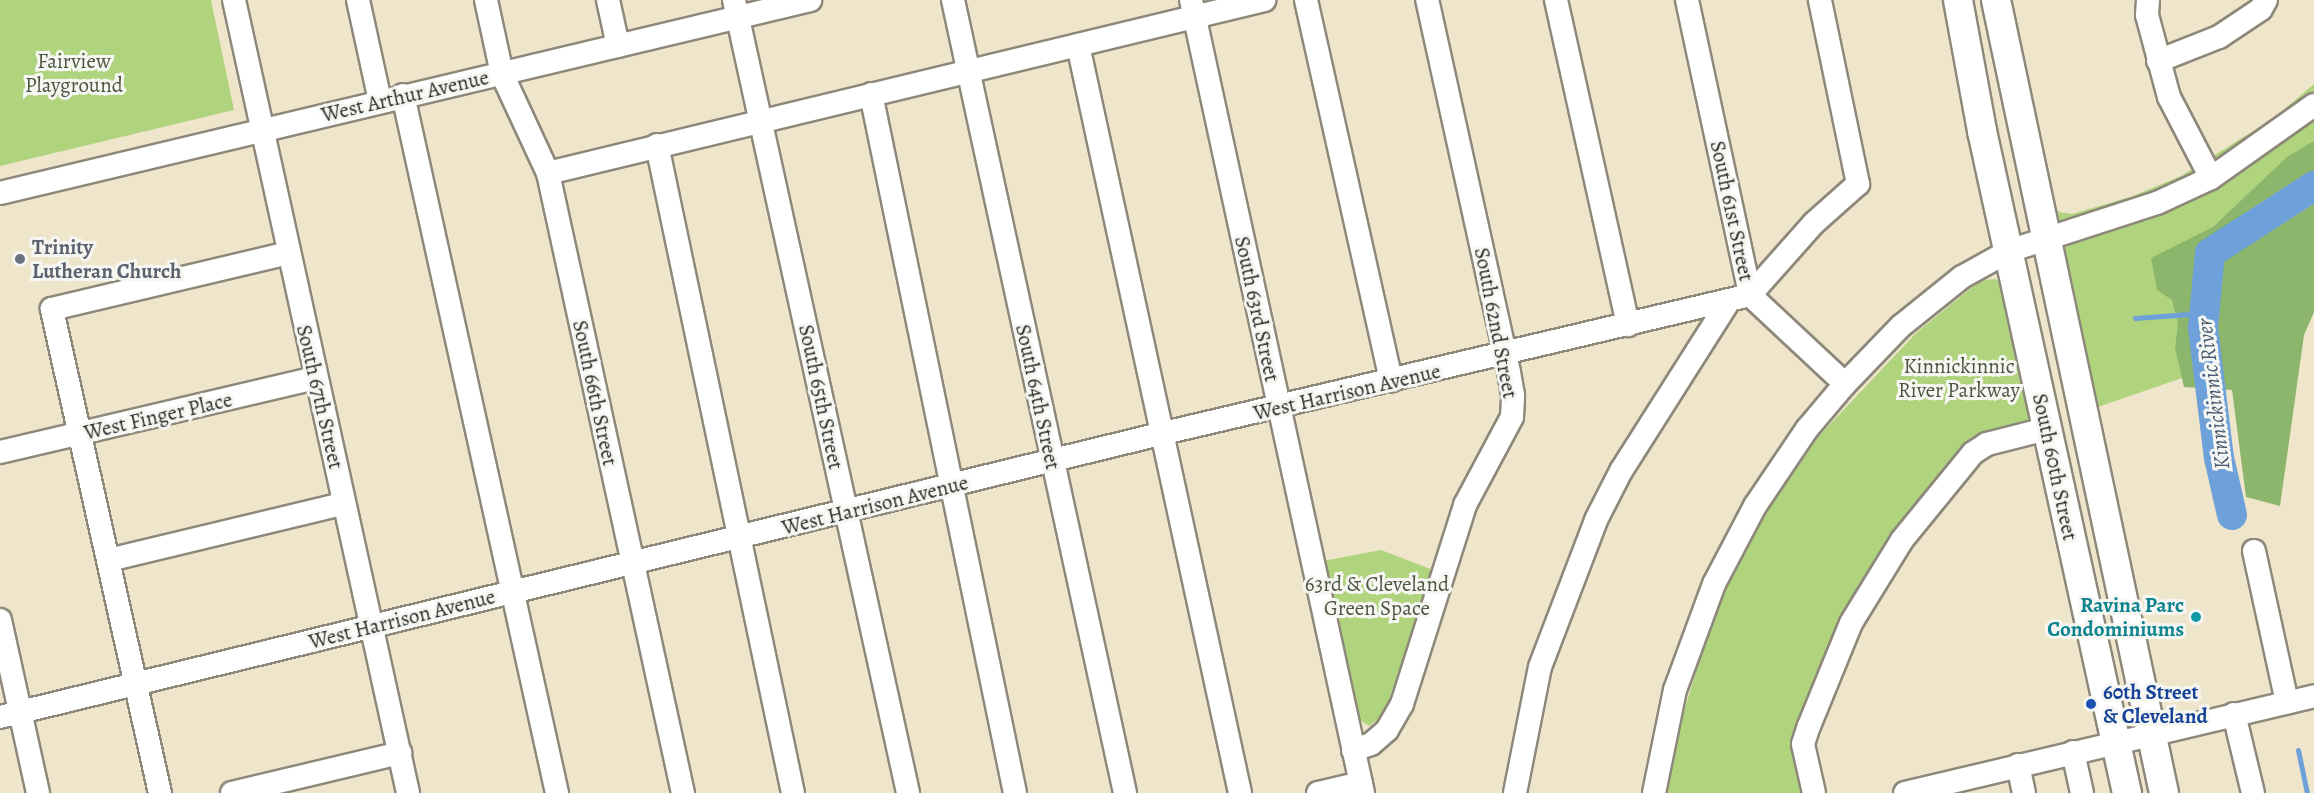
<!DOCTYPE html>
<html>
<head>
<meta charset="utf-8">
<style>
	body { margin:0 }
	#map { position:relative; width:2314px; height:793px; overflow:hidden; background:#efe5ca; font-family:Alegreya,serif }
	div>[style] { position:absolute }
	.green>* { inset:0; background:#b0d47d }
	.forest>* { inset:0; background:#8cb66c }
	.stream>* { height:5px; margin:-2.5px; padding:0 2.5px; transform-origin:2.5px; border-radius:2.5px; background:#6ea0d9 }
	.river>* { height:30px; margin:-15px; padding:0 15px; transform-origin:15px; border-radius:15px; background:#6ea0d9 }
	.roads { filter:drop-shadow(2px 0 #8d887a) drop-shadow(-2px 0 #8d887a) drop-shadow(0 2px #8d887a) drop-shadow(0 -2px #8d887a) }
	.minor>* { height:22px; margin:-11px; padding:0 11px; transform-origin:11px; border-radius:11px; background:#fff }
	.major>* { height:28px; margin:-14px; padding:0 14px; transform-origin:14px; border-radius:14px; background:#fff }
	.dots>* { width:16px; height:16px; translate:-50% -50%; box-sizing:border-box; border:3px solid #f6f6f2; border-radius:50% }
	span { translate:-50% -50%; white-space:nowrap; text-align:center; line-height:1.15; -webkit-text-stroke:6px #f6f6f2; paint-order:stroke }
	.park-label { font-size:21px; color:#4c5540 }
	.street-label { font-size:21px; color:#2b2b2b }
	.worship-label { font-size:21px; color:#5b616d; font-weight:700 }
	.left { translate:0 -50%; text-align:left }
	.culture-label { font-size:21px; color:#0d838f; font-weight:700 }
	.right { translate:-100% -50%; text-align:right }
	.transit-label { font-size:21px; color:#164399; font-weight:700 }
	.water-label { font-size:22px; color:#465a71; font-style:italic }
</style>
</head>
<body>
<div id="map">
	<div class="green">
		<div style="clip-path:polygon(0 0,211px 0,234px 110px,0 166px)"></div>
		<div style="clip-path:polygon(2314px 84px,2314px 267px,2275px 346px,2092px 409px,2053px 206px,2059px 212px,2072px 214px,2133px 196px,2181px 176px,2274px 118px)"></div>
		<div style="clip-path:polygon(1996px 279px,2005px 288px,2034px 423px,1986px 437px,1827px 661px,1806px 793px,1666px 793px,1674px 744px,1708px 632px,1733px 572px,1770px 506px,1819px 436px,1917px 332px,1981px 280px)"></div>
		<div style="clip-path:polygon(1381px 550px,1433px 570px,1384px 714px,1369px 726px,1357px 718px,1323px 561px)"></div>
	</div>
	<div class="forest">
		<div style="clip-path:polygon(2314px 141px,2314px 312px,2304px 335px,2280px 506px,2246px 497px,2232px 390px,2184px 387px,2175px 348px,2178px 324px,2172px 300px,2157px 290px,2151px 258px,2213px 227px,2287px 157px)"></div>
	</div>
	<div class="stream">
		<div style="left:2135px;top:318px;width:69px;rotate:-4.1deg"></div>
		<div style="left:2298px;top:750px;width:44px;rotate:78.2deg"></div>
	</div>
	<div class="river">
		<div style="left:2232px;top:515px;width:58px;rotate:-102.8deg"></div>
		<div style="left:2219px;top:458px;width:131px;rotate:-97deg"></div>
		<div style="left:2203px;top:328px;width:75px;rotate:-84.7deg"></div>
		<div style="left:2210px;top:253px;width:124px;rotate:-32.8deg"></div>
	</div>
	<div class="roads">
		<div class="minor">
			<div style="left:234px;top:0;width:812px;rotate:77.62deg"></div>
			<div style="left:358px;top:0;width:103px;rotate:77.7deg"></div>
			<div style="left:486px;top:0;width:76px;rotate:77.8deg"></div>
			<div style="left:502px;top:74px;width:109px;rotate:65.1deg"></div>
			<div style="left:548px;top:173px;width:635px;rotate:77.72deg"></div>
			<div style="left:608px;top:0;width:47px;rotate:77.7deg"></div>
			<div style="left:734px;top:0;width:812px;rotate:77.62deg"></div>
			<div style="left:953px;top:0;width:811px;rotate:77.76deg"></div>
			<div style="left:1191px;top:0;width:811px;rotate:77.76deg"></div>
			<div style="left:1306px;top:0;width:390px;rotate:77.4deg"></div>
			<div style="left:1556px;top:0;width:333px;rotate:77.5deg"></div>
			<div style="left:1687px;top:0;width:302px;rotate:77.9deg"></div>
			<div style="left:1750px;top:295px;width:130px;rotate:43.1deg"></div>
			<div style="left:2148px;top:0;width:15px;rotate:94deg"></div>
			<div style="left:2147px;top:15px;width:85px;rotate:75deg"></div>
			<div style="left:2169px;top:97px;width:91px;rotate:62.6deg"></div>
			<div style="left:1078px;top:45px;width:765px;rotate:77.78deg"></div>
			<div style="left:2158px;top:61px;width:66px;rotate:-21.5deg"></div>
			<div style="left:2219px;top:37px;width:50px;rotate:-33.7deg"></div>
			<div style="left:2261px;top:9px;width:10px;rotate:-61deg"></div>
			<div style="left:871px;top:94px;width:714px;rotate:78.36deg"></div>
			<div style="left:403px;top:95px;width:715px;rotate:77.56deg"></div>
			<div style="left:657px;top:145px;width:662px;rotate:78.15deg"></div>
			<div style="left:548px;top:173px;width:737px;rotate:-13.58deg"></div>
			<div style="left:0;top:193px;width:833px;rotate:-13.4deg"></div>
			<div style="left:0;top:452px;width:324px;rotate:-13.2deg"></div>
			<div style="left:2254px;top:551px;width:155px;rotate:77.7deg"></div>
			<div style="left:109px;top:560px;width:241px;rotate:-13.5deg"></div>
			<div style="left:0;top:620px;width:177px;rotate:77.6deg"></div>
			<div style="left:2234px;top:714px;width:81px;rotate:76.5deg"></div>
			<div style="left:0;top:717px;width:1198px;rotate:-13.71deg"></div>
			<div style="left:1164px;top:433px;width:602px;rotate:-13.25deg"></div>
			<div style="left:1750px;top:295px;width:96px;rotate:-48.4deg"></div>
			<div style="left:1814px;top:223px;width:59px;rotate:-41.6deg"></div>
			<div style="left:1858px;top:184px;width:188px;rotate:-101.7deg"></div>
			<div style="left:1353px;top:750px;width:19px;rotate:-18deg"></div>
			<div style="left:1371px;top:744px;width:21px;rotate:-41deg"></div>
			<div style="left:1387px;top:730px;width:30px;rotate:-60deg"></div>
			<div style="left:1402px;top:704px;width:209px;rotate:-72.4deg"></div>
			<div style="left:1465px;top:505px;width:100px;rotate:-61.9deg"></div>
			<div style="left:1512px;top:417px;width:22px;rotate:-87deg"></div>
			<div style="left:1513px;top:395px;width:23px;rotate:-100deg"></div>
			<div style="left:1509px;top:372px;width:381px;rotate:-102.4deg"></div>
			<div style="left:2073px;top:752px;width:42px;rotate:77.6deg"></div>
			<div style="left:2018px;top:765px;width:29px;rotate:78deg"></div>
			<div style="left:160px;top:793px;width:496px;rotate:-102.6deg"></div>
			<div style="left:52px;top:309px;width:243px;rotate:-13.3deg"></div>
			<div style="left:232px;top:793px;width:173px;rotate:-13.4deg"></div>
			<div style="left:1318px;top:793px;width:44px;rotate:-13.1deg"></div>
			<div style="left:1515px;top:793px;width:128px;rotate:-78.8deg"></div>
			<div style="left:1540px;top:667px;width:157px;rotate:-69.1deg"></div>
			<div style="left:1596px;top:520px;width:55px;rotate:-63deg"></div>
			<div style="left:1621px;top:471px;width:201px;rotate:-57.6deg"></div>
			<div style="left:1654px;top:793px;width:105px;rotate:-78.5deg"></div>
			<div style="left:1675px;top:690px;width:113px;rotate:-69.8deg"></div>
			<div style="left:1714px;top:584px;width:88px;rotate:-62.3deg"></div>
			<div style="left:1755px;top:506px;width:93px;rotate:-56deg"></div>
			<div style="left:1807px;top:429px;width:59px;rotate:-49.8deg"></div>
			<div style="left:1845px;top:384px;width:81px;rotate:-46deg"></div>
			<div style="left:1901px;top:326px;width:78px;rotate:-38.8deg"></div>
			<div style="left:1962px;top:277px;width:54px;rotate:-29deg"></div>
			<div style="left:2009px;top:251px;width:156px;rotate:-18deg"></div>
			<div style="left:2157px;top:203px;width:60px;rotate:-24.8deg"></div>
			<div style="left:2211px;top:178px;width:126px;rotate:-35.3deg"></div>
			<div style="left:1814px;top:793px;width:50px;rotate:-102.7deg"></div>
			<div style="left:1803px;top:744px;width:19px;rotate:-72deg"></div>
			<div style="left:1809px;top:726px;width:111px;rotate:-67.8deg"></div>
			<div style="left:1851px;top:623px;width:97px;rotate:-58.4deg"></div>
			<div style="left:1902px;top:540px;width:112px;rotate:-50.8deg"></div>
			<div style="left:1973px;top:453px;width:17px;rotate:-33deg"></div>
			<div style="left:1987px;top:444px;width:61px;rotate:-14.3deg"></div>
			<div style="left:1905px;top:793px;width:420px;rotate:-13.3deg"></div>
		</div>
		<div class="major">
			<div style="left:1958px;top:0;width:133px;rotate:79.6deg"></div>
			<div style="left:1982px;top:131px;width:678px;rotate:77.65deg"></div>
			<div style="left:1996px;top:0;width:811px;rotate:78.04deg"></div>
		</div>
	</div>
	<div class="dots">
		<div style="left:20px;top:259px;background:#6b7280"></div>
		<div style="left:2196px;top:617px;background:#0f9aa8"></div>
		<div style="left:2091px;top:704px;background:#1a4fb4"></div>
	</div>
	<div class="park-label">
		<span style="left:74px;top:73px">Fairview<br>Playground</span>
		<span style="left:1959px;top:378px">Kinnickinnic<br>River Parkway</span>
		<span style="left:1377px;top:596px">63rd &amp; Cleveland<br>Green Space</span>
	</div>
	<div class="street-label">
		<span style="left:405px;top:96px;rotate:-13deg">West Arthur Avenue</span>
		<span style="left:1732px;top:211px;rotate:78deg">South 61st Street</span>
		<span style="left:1257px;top:309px;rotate:78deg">South 63rd Street</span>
		<span style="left:1496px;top:323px;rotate:79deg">South 62nd Street</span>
		<span style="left:1347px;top:392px;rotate:-13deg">West Harrison Avenue</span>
		<span style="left:595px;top:393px;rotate:78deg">South 66th Street</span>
		<span style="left:320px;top:397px;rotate:77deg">South 67th Street</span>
		<span style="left:821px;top:397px;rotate:78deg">South 65th Street</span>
		<span style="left:1038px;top:397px;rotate:78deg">South 64th Street</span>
		<span style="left:158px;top:416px;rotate:-13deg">West Finger Place</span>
		<span style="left:2055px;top:467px;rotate:78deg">South 60th Street</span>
		<span style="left:875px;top:505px;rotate:-14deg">West Harrison Avenue</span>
		<span style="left:402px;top:619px;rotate:-14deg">West Harrison Avenue</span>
	</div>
	<div class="worship-label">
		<span class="left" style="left:32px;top:259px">Trinity<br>Lutheran Church</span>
	</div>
	<div class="culture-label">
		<span class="right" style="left:2184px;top:617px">Ravina Parc<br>Condominiums</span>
	</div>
	<div class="transit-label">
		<span class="left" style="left:2103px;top:704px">60th Street<br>&amp; Cleveland</span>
	</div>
	<div class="water-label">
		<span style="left:2214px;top:394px;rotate:-97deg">Kinnickinnic River</span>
	</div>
</div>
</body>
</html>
